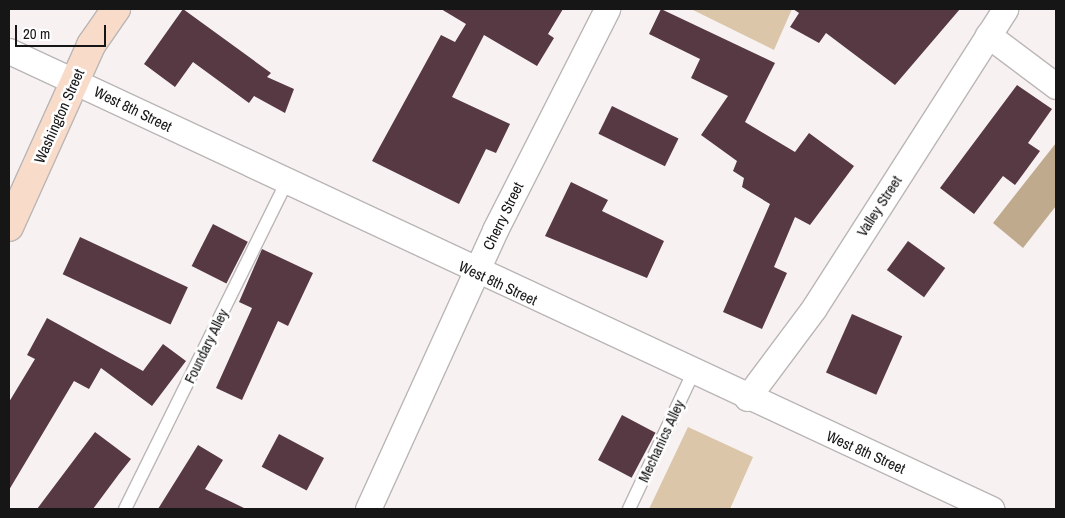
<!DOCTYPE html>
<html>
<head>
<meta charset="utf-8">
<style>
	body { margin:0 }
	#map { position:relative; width:1065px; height:518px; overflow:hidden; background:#f7f2f1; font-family:"Archivo Narrow",sans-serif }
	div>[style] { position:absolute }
	.green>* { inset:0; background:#dbc6a9 }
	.forest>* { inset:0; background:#bfaa8e }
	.building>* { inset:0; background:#573944; transform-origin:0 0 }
	.roads { filter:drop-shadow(1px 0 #bbb6b6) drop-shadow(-1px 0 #bbb6b6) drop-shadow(0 1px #bbb6b6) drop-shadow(0 -1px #bbb6b6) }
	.lane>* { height:12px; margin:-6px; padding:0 6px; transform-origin:6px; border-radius:6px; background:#fff }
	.street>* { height:25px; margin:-12.5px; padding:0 12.5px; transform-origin:12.5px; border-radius:12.5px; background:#fff }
	.secondary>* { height:28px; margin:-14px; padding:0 14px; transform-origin:14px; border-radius:14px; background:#f9dbc9 }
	span { translate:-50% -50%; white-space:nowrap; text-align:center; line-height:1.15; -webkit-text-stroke:5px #fff; paint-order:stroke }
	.street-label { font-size:15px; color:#171616 }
	.frame { position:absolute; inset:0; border:10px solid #171616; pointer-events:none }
	.scale { position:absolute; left:15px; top:25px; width:91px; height:22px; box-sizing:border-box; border:2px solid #171616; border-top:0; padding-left:6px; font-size:15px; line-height:18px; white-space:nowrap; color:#171616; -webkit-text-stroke:4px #fff; paint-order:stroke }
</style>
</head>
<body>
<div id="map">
	<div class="green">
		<div style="clip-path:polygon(691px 9px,792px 9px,774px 50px)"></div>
		<div style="clip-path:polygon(688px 427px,753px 457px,730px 509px,649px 509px)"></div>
	</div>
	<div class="forest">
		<div style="clip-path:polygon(1056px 143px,1056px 206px,1023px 248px,993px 223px)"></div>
	</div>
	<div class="building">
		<div style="clip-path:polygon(183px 9px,271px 73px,267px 77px,294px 89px,285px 113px,254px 96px,249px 103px,193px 62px,175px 87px,144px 64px)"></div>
		<div style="clip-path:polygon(441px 9px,563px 9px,548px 34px,554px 38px,537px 66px,484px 35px,452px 97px,510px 124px,496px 153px,486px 149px,459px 204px,372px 161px,441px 35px,455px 42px,466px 24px)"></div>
		<div style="clip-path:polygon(661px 9px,775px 63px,745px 122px,795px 152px,809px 133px,854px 166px,810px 225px,795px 217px,774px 267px,787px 273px,762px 329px,723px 312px,770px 204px,742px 187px,744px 178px,733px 171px,737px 161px,701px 135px,728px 96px,691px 78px,700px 59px,649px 34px)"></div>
		<div style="clip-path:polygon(793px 9px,960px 9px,895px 85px,826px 33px,819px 43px,790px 27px,799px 13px)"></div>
		<div style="clip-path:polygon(1017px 85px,1052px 109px,1028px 143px,1040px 151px,1015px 185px,1003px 176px,974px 214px,940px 188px)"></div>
		<div style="left:612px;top:106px;width:74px;height:31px;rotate:26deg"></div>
		<div style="clip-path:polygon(571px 182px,608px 200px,602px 211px,664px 241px,647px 278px,545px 236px)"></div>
		<div style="left:213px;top:224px;width:39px;height:47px;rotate:27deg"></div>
		<div style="left:80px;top:237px;width:119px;height:41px;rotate:25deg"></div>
		<div style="left:908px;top:241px;width:46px;height:36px;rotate:36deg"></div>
		<div style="clip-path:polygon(262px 249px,313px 273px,288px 326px,278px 321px,242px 400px,216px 388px,252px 308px,239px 302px)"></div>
		<div style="left:852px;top:314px;width:55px;height:64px;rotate:24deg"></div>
		<div style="clip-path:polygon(47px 318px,143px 371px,163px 344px,186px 361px,152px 406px,101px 368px,89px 389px,74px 381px,9px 490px,9px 402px,35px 359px,27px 355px)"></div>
		<div style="left:622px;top:415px;width:38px;height:51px;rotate:28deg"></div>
		<div style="clip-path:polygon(95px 432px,131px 459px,119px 474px,93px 509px,37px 509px)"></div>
		<div style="left:279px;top:434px;width:51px;height:37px;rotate:28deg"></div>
		<div style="clip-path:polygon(198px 445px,223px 460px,205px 489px,246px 509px,158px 509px)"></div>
	</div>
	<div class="roads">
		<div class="lane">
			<div style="left:125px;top:509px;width:364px;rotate:-63.7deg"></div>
			<div style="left:629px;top:509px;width:150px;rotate:-64.8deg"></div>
		</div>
		<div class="street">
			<div style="left:988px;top:35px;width:85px;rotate:36.9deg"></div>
			<div style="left:9px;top:51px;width:1084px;rotate:25deg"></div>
			<div style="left:747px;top:398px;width:112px;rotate:-53.3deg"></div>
			<div style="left:814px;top:308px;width:355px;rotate:-57.4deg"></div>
			<div style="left:368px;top:509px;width:307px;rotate:-65.5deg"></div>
			<div style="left:495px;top:230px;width:248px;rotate:-63.1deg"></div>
		</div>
		<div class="secondary">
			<div style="left:9px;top:227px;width:200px;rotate:-65.7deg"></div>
			<div style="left:91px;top:45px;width:44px;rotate:-55.2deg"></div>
		</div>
	</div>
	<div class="street-label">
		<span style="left:133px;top:109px;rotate:26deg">West 8th Street</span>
		<span style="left:59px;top:116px;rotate:-66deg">Washington Street</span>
		<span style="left:879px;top:206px;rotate:-57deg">Valley Street</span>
		<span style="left:503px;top:216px;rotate:-64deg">Cherry Street</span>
		<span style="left:498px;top:283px;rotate:25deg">West 8th Street</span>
		<span style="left:206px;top:346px;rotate:-64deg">Foundary Alley</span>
		<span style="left:661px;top:441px;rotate:-65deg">Mechanics Alley</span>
		<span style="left:866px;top:452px;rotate:24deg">West 8th Street</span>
	</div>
	<div class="frame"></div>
	<div class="scale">20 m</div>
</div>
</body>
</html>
